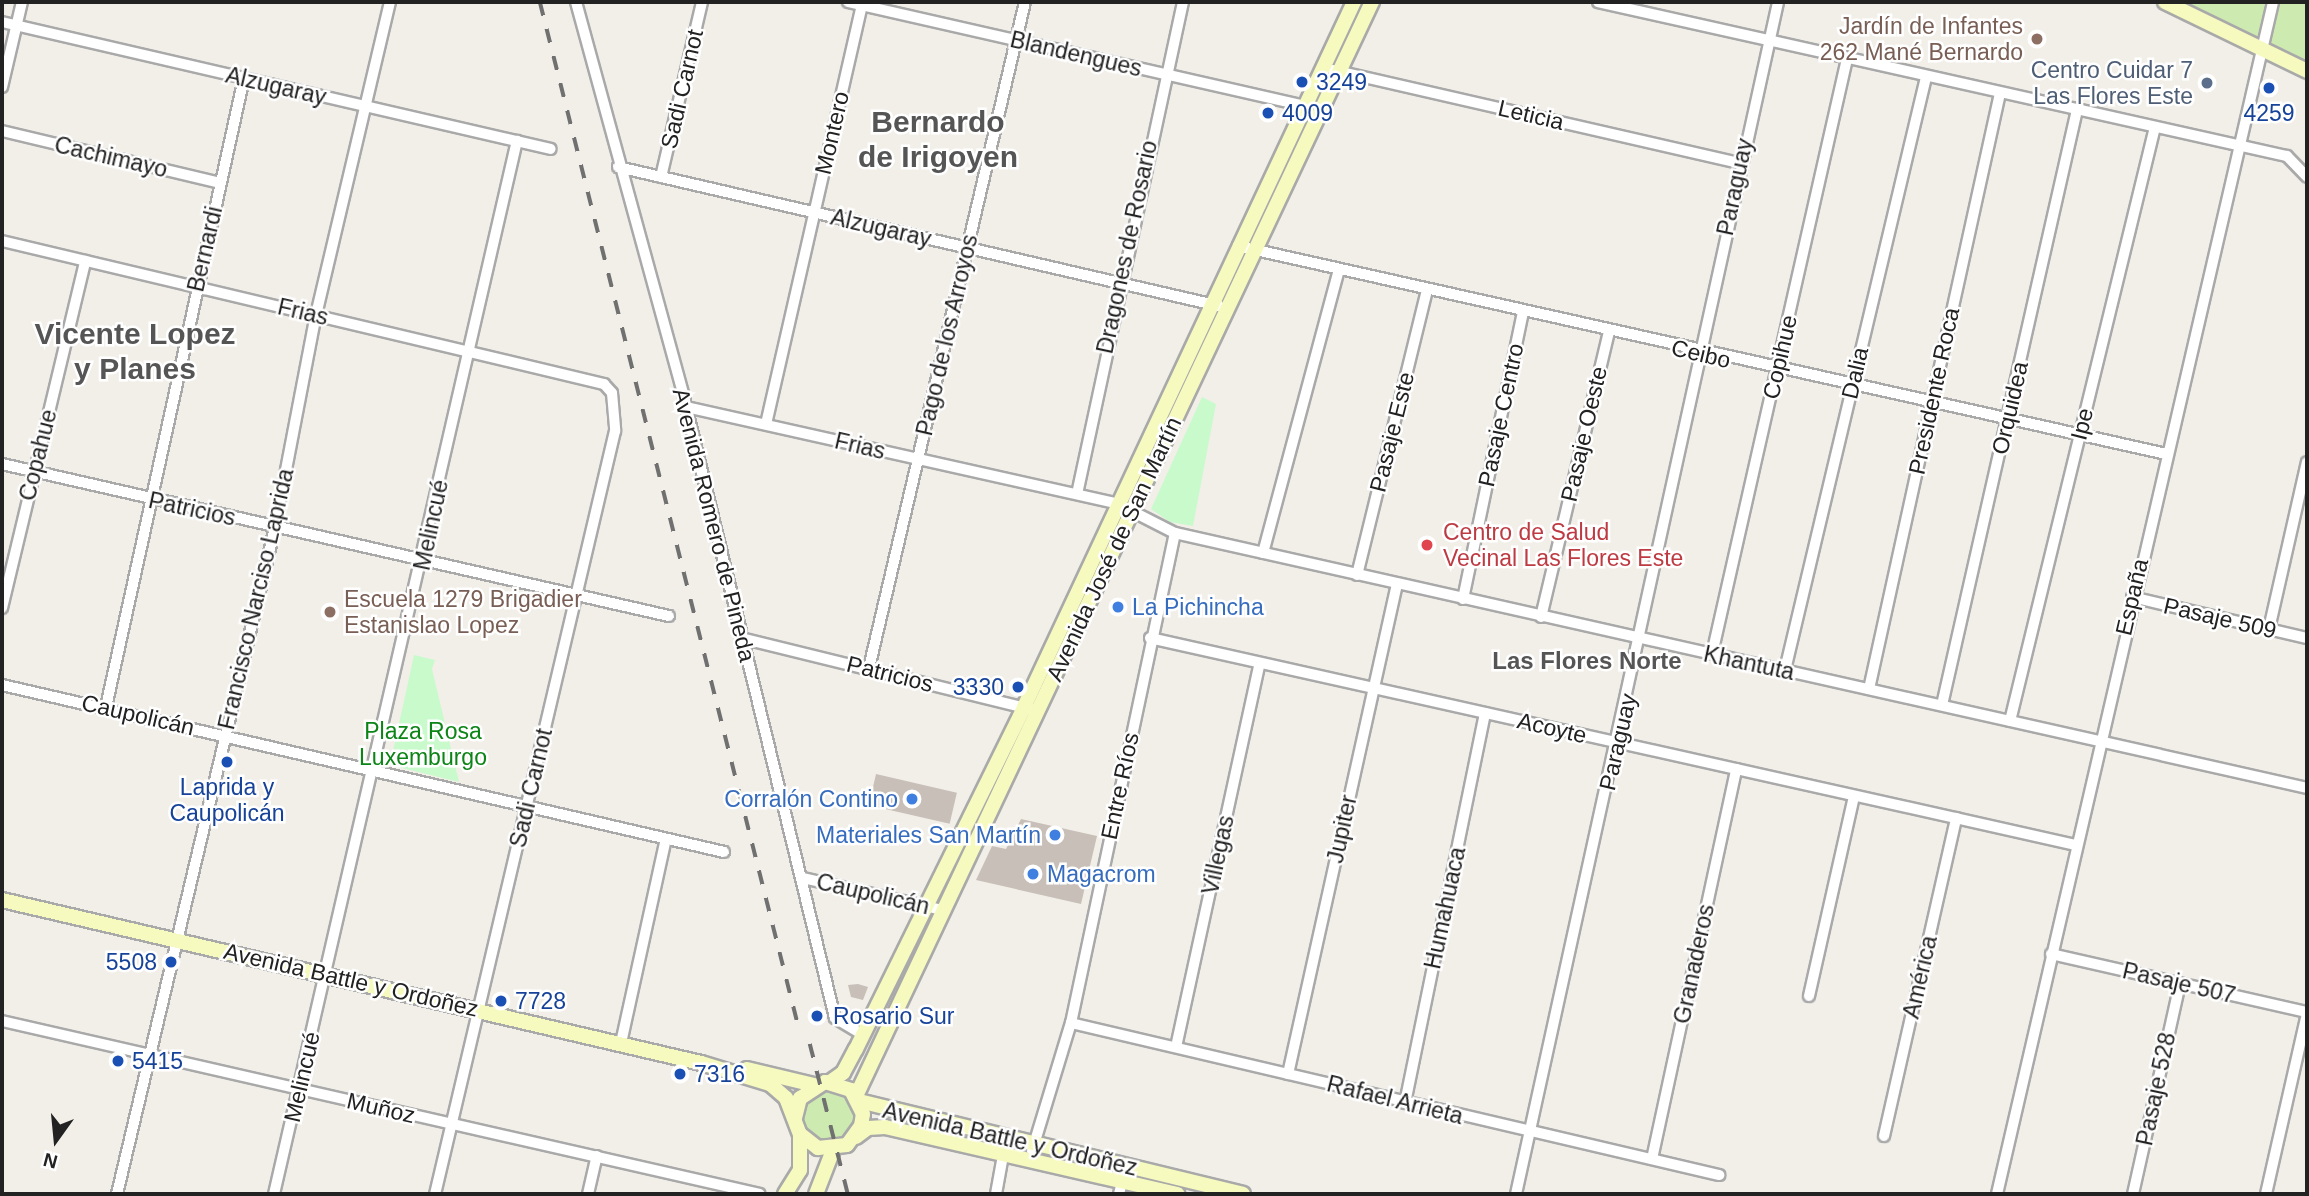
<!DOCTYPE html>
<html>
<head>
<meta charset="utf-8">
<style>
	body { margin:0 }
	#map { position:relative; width:2309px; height:1196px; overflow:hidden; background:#f2efe9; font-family:Arial,sans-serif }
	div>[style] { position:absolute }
	.grass>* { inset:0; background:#cdebb0 }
	.park>* { inset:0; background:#c8facc }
	.building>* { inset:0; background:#c7bfb8; transform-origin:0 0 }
	.roads { filter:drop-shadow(2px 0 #a9a9a9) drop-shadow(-2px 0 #a9a9a9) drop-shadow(0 2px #a9a9a9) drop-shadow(0 -2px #a9a9a9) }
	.minor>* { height:10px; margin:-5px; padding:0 5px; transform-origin:5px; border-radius:5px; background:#fff }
	.secondary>* { height:14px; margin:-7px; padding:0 7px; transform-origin:7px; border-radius:7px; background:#f7fabf }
	.rail>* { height:3.5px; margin-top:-1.75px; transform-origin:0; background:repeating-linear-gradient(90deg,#707070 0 14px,transparent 0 28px) }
	.dots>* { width:19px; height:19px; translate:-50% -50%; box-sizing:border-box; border:4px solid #fff; border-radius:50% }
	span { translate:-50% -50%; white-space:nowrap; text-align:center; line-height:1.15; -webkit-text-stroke:5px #fff; paint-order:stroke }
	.education-label { font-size:23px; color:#785e54 }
	.right { translate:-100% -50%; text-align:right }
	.left { translate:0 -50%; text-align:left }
	.street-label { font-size:23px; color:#222 }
	.service-label { font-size:23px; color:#4e5e75 }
	.transit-label { font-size:23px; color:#164399 }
	.health-label { font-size:23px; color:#be3a42 }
	.shop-label { font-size:23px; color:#366cbe }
	.park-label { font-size:23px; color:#0c8416 }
	.neighbourhood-label { font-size:24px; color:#555; font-weight:700 }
	.district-label { font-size:30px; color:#555; font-weight:700 }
	.frame { position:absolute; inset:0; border:4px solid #222; pointer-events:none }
	.north { position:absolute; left:21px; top:1105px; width:70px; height:70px; -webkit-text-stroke:5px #fff; paint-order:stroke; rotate:195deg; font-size:19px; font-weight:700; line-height:28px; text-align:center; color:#222 }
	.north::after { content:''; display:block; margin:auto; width:24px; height:32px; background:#222; clip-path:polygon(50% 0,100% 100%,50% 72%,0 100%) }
</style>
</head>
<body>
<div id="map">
	<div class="grass">
		<div style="clip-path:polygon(2165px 2px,2307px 2px,2307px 71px)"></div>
		<div style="clip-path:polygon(818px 1084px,859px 1101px,855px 1137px,808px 1143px,796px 1108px)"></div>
	</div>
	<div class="park">
		<div style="clip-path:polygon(1202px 397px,1216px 404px,1193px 526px,1170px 522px,1151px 509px)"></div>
		<div style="clip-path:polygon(414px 655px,435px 660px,432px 669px,459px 782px,390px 765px)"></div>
	</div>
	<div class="building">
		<div style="left:876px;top:774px;width:83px;height:32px;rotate:13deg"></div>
		<div style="clip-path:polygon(1021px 819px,1097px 836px,1081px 904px,976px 880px,992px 846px,1006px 849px)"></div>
		<div style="clip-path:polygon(858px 984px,868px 987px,863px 1000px,851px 997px,848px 985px)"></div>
	</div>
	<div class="roads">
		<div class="minor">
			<div style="left:576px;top:2px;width:410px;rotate:74.7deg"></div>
			<div style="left:684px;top:398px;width:638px;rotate:76.31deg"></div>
			<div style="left:835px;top:1018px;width:33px;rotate:31deg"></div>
			<div style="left:848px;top:2px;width:469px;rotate:12.8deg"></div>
			<div style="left:1598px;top:2px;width:706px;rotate:12.6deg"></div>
			<div style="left:2287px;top:156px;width:29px;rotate:46deg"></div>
			<div style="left:2px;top:22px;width:563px;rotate:13.03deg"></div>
			<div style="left:1333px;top:70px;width:417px;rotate:12.9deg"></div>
			<div style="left:2px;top:87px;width:87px;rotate:-76.8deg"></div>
			<div style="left:2px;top:131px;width:224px;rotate:13.4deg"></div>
			<div style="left:618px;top:167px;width:617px;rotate:13.02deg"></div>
			<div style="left:661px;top:177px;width:180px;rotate:-76.8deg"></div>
			<div style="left:2px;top:241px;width:619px;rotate:13.36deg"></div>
			<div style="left:604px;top:384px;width:12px;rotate:48deg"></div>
			<div style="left:612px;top:393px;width:38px;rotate:85deg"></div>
			<div style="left:615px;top:431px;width:784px;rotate:103.27deg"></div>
			<div style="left:1238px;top:246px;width:951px;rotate:12.63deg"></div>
			<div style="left:686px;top:407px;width:441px;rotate:12.6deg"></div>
			<div style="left:1116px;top:503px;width:66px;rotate:27deg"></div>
			<div style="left:1175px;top:533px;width:1160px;rotate:12.69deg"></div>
			<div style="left:766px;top:424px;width:430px;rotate:-77.1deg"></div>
			<div style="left:2px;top:464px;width:684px;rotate:12.84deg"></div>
			<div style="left:1077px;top:494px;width:503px;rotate:-77.84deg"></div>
			<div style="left:1263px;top:553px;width:294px;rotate:-75deg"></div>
			<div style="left:1357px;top:575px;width:293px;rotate:-76.2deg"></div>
			<div style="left:2132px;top:597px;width:180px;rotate:13.2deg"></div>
			<div style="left:1463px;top:599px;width:292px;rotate:-78.2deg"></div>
			<div style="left:2px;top:608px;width:357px;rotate:-76.5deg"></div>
			<div style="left:1541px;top:617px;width:293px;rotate:-76.6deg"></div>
			<div style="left:2269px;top:629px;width:171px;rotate:-77.2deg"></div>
			<div style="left:741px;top:638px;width:298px;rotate:13.8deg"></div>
			<div style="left:1150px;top:638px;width:949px;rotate:12.6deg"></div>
			<div style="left:1712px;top:654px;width:610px;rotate:-77.22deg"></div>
			<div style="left:869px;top:668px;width:684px;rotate:-76.82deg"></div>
			<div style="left:1785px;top:670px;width:610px;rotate:-76.62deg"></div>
			<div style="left:2px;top:685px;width:741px;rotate:13.02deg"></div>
			<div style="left:1869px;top:689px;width:610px;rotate:-77.6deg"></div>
			<div style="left:1942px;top:705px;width:610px;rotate:-77.22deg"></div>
			<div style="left:106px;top:707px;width:644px;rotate:-77.63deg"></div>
			<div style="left:2010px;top:721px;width:611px;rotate:-76.28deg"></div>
			<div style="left:803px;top:878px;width:144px;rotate:12.9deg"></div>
			<div style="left:2051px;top:954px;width:262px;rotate:12.8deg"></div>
			<div style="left:1809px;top:996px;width:205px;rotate:-77.3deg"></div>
			<div style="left:2px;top:1021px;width:777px;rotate:12.86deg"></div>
			<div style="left:1071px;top:1023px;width:666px;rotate:13.2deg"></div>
			<div style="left:621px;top:1043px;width:209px;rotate:-77.6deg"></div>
			<div style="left:1176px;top:1047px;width:393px;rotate:-77.7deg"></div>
			<div style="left:1288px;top:1074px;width:502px;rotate:-77.46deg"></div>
			<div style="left:1405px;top:1103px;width:398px;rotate:-78.4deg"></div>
			<div style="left:1884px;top:1136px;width:326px;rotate:-77.2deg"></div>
			<div style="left:1032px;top:1151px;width:134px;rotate:-73.1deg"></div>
			<div style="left:1071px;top:1023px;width:501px;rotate:-78.02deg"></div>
			<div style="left:1652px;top:1159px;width:399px;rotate:-77.8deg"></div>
			<div style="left:117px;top:1194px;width:685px;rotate:-76.67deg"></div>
			<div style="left:275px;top:527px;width:216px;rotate:-79.1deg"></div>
			<div style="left:316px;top:315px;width:322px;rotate:-76.7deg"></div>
			<div style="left:274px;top:1194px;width:1081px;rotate:-77.01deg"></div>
			<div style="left:588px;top:1194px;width:39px;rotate:-77deg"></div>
			<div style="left:996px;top:1194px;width:56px;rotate:-79.7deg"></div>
			<div style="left:1119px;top:1194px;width:12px;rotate:-76deg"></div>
			<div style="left:1516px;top:1194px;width:1220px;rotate:-77.6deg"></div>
			<div style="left:1997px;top:1194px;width:1224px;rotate:-76.96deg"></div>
			<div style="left:2133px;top:1194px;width:216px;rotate:-77.4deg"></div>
			<div style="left:2266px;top:1194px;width:186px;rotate:-77.2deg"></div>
		</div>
		<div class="secondary">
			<div style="left:2165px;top:2px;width:158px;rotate:25.9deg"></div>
			<div style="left:2px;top:900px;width:718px;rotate:13.13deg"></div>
			<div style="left:701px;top:1063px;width:72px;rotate:16.9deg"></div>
			<div style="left:770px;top:1084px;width:21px;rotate:41deg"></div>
			<div style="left:786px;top:1098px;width:39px;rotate:69deg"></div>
			<div style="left:800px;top:1134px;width:23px;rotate:38deg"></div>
			<div style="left:818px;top:1148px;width:29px;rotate:-6deg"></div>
			<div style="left:847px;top:1145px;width:24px;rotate:-54deg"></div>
			<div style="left:861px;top:1126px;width:12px;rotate:-81deg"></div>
			<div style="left:863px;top:1114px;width:27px;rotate:-117deg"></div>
			<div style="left:851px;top:1090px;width:27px;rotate:-163deg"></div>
			<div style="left:825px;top:1082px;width:30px;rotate:147deg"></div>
			<div style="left:800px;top:1098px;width:21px;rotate:104deg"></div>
			<div style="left:747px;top:1069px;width:69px;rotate:13.4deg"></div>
			<div style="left:830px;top:1082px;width:16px;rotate:-35deg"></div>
			<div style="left:843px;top:1073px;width:27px;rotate:-62deg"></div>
			<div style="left:856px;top:1049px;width:381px;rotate:-63.8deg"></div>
			<div style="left:1024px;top:707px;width:778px;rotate:-64.92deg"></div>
			<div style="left:856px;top:1096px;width:1210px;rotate:-64.75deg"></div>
			<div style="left:859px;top:1101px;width:395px;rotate:13.6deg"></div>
			<div style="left:856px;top:1137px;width:15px;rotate:-37deg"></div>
			<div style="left:868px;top:1128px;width:17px;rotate:-3deg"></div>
			<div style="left:885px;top:1127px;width:300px;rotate:12.9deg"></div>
			<div style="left:785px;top:1194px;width:28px;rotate:-58deg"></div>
			<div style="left:800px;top:1170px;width:35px;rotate:-90deg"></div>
			<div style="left:816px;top:1194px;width:47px;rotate:-68.9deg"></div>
		</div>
	</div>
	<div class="rail">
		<div style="left:540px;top:2px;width:1051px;rotate:75.84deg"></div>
		<div style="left:810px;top:1044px;width:155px;rotate:75.8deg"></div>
	</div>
	<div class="dots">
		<div style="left:2037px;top:39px;background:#8d6e63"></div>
		<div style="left:1302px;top:82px;background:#1a4fb4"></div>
		<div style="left:2207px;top:83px;background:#5c6f8a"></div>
		<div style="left:2269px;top:88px;background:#1a4fb4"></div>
		<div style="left:1268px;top:113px;background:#1a4fb4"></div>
		<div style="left:1427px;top:545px;background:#e0444e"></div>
		<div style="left:1118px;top:607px;background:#3f7fe0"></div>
		<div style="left:330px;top:612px;background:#8d6e63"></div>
		<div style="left:1018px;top:687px;background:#1a4fb4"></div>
		<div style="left:227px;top:762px;background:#1a4fb4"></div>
		<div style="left:912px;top:799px;background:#3f7fe0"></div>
		<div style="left:1055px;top:835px;background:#3f7fe0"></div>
		<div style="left:1033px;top:874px;background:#3f7fe0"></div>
		<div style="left:171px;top:962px;background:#1a4fb4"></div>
		<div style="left:501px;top:1001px;background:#1a4fb4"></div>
		<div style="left:817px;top:1016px;background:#1a4fb4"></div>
		<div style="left:118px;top:1061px;background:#1a4fb4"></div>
		<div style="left:680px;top:1074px;background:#1a4fb4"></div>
	</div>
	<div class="education-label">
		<span class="right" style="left:2023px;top:39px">Jardín de Infantes<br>262 Mané Bernardo</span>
		<span class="left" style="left:344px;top:612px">Escuela 1279 Brigadier<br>Estanislao Lopez</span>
	</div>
	<div class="street-label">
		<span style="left:1076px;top:54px;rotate:13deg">Blandengues</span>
		<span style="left:276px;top:86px;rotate:13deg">Alzugaray</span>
		<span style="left:682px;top:89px;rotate:-77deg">Sadi Carnot</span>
		<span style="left:1531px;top:115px;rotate:13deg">Leticia</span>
		<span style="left:832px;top:133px;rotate:-77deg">Montero</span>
		<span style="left:111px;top:157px;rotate:13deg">Cachimayo</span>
		<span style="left:1735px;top:187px;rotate:-78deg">Paraguay</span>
		<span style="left:881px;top:228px;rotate:13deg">Alzugaray</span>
		<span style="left:1127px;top:247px;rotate:-78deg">Dragones de Rosario</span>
		<span style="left:205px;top:249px;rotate:-77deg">Bernardi</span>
		<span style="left:303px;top:312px;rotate:13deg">Frias</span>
		<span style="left:947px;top:335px;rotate:-77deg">Pago de los Arroyos</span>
		<span style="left:1701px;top:354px;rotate:13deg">Ceibo</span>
		<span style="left:1780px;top:357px;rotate:-77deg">Copihue</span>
		<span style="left:1855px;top:373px;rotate:-77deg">Dalia</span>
		<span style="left:1934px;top:391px;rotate:-78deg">Presidente Roca</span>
		<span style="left:2010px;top:408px;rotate:-77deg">Orquidea</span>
		<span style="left:1501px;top:415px;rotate:-78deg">Pasaje Centro</span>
		<span style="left:2082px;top:424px;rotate:-76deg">Ipe</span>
		<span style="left:1392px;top:432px;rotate:-76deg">Pasaje Este</span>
		<span style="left:1584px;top:434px;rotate:-77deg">Pasaje Oeste</span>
		<span style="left:860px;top:446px;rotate:13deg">Frias</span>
		<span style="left:38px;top:455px;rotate:-76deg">Copahue</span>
		<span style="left:192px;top:509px;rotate:12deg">Patricios</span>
		<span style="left:431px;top:525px;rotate:-78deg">Melincué</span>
		<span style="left:714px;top:525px;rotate:76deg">Avenida Romero de Pineda</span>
		<span style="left:1114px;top:549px;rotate:-65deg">Avenida José de San Martín</span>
		<span style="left:2132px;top:597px;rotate:-77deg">España</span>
		<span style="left:256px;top:599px;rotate:-77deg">Francisco Narciso Laprida</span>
		<span style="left:2220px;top:618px;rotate:13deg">Pasaje 509</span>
		<span style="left:1749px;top:663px;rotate:12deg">Khantuta</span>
		<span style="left:890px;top:674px;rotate:14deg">Patricios</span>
		<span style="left:138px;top:715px;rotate:13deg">Caupolicán</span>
		<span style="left:1552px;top:728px;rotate:13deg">Acoyte</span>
		<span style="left:1618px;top:742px;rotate:-77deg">Paraguay</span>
		<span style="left:1120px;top:786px;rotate:-78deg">Entre Ríos</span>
		<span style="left:531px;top:788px;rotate:-77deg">Sadi Carnot</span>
		<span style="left:1342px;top:829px;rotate:-78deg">Jupiter</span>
		<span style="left:1218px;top:855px;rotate:-78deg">Villegas</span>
		<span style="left:873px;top:894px;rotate:13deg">Caupolicán</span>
		<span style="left:1445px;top:908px;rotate:-78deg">Humahuaca</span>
		<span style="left:1694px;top:964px;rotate:-78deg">Granaderos</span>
		<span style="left:1920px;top:977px;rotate:-77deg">América</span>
		<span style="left:351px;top:980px;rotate:13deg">Avenida Battle y Ordoñez</span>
		<span style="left:2179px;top:983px;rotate:13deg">Pasaje 507</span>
		<span style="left:302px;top:1077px;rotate:-77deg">Melincué</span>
		<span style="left:2156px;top:1089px;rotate:-78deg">Pasaje 528</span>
		<span style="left:1395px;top:1100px;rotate:14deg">Rafael Arrieta</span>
		<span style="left:381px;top:1108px;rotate:13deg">Muñoz</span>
		<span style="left:1010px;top:1139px;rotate:13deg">Avenida Battle y Ordoñez</span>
	</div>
	<div class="service-label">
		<span class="right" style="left:2193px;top:83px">Centro Cuidar 7<br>Las Flores Este</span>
	</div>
	<div class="transit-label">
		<span class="left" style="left:1316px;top:82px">3249</span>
		<span class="left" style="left:1282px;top:113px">4009</span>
		<span style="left:2269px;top:113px">4259</span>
		<span class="right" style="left:1004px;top:687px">3330</span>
		<span style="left:227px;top:800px">Laprida y<br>Caupolicán</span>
		<span class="right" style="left:157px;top:962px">5508</span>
		<span class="left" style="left:515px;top:1001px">7728</span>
		<span class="left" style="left:833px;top:1016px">Rosario Sur</span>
		<span class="left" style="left:132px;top:1061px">5415</span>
		<span class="left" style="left:694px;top:1074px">7316</span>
	</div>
	<div class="health-label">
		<span class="left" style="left:1443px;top:545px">Centro de Salud<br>Vecinal Las Flores Este</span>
	</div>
	<div class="shop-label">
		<span class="left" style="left:1132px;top:607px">La Pichincha</span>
		<span class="right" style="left:898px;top:799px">Corralón Contino</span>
		<span class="right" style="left:1041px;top:835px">Materiales San Martín</span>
		<span class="left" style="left:1047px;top:874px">Magacrom</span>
	</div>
	<div class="park-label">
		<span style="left:423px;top:744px">Plaza Rosa<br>Luxemburgo</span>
	</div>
	<div class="neighbourhood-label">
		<span style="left:1587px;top:661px">Las Flores Norte</span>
	</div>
	<div class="district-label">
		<span style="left:938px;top:139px">Bernardo<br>de Irigoyen</span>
		<span style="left:135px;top:351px">Vicente Lopez<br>y Planes</span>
	</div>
	<div class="frame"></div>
	<div class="north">N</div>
</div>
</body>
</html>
